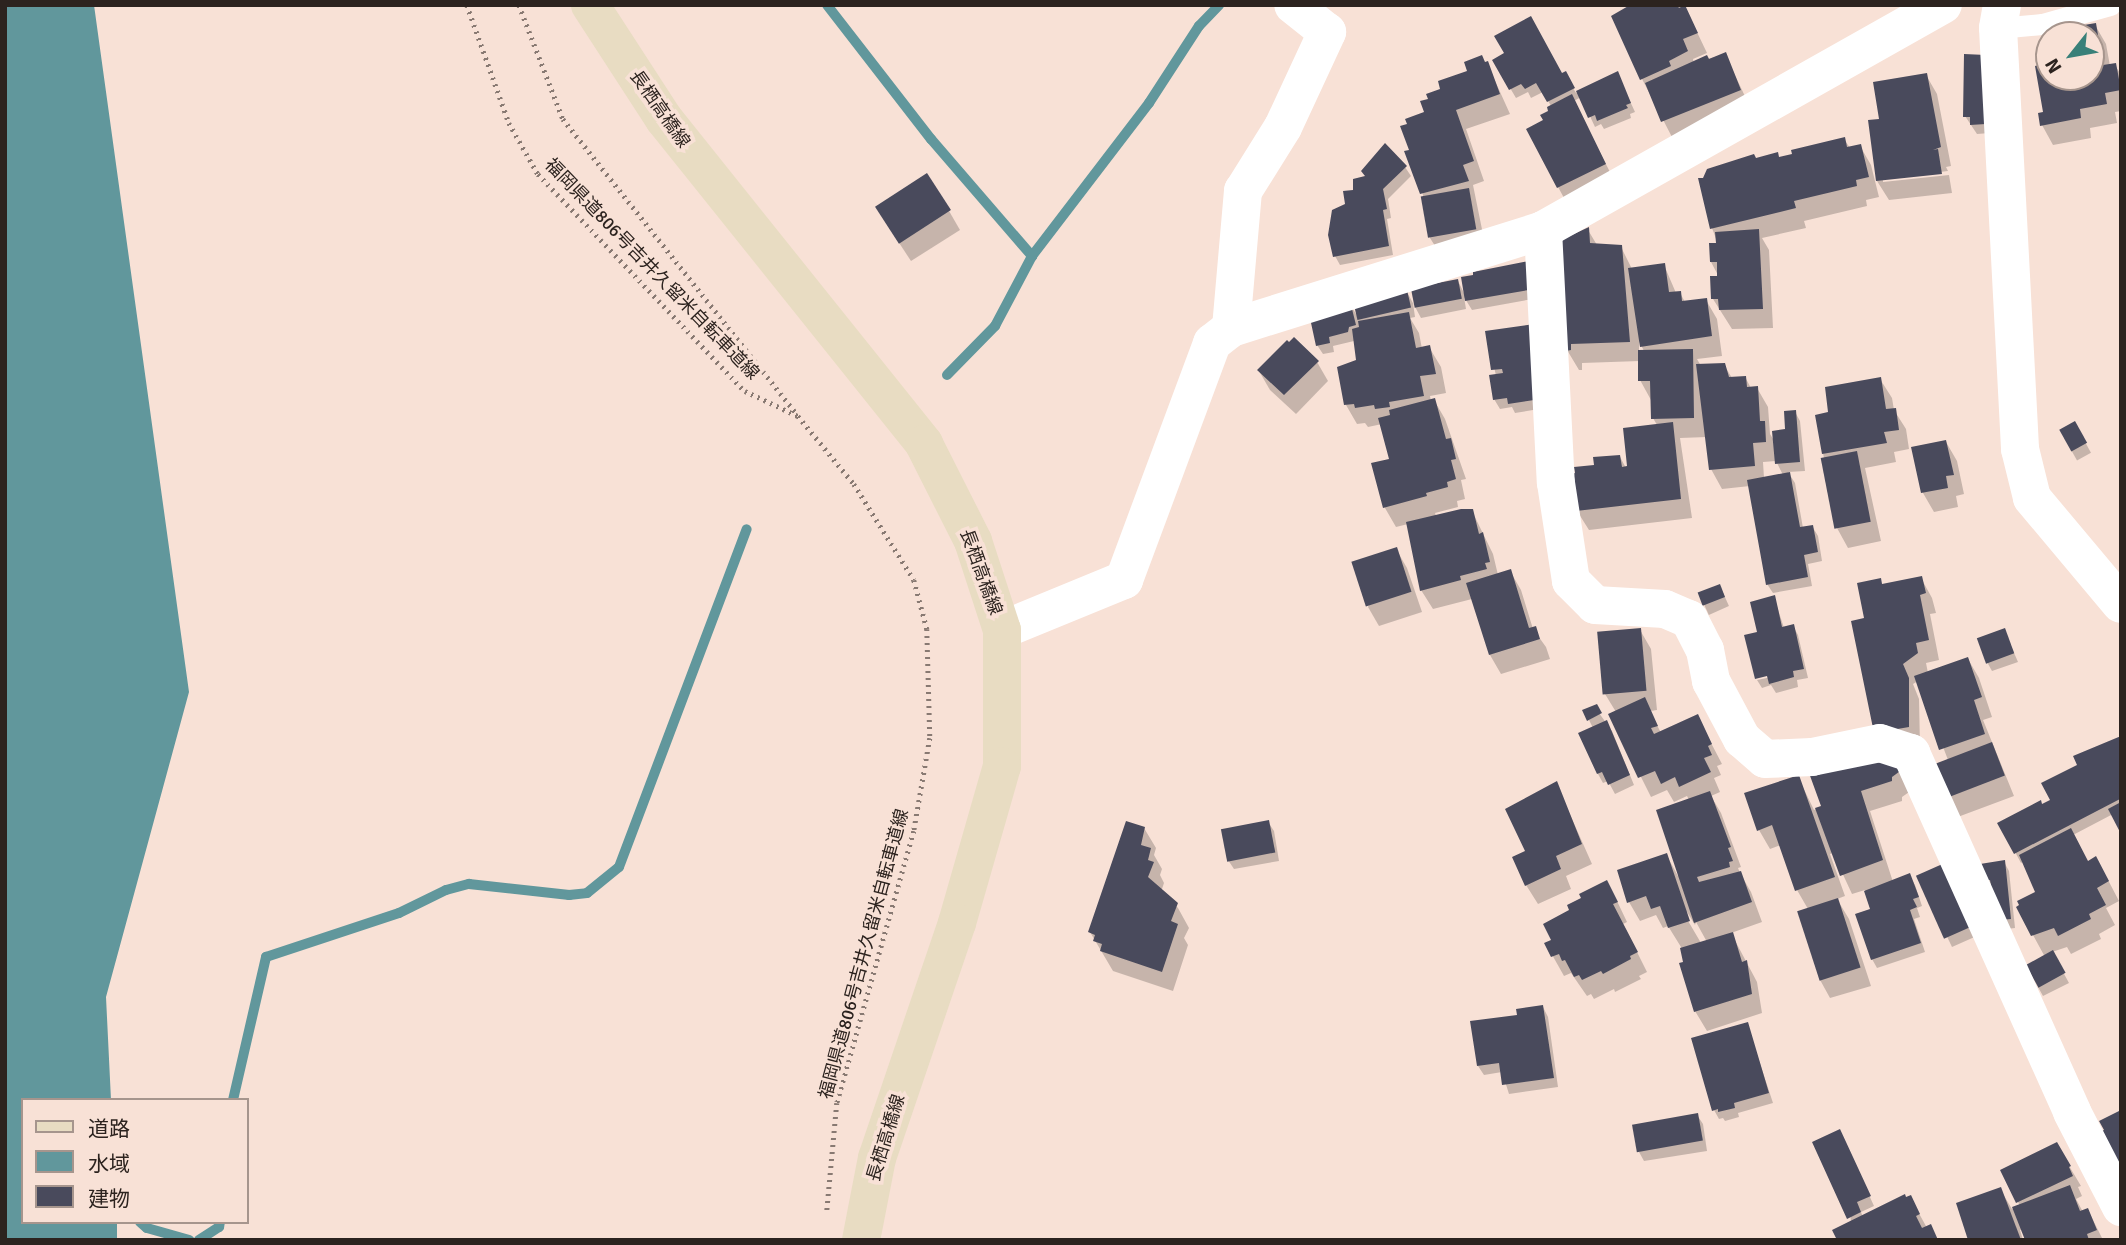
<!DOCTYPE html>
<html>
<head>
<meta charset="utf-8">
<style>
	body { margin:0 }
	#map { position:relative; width:2126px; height:1245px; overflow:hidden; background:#f8e1d6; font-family:Signika,"Noto Sans JP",sans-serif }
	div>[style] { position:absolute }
	.water>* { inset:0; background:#61979c }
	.shadow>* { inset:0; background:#0003; transform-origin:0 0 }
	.stream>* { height:10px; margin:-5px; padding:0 5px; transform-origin:5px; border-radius:5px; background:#61979c }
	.building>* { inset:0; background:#494a5c; transform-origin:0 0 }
	.path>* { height:4.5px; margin-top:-2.25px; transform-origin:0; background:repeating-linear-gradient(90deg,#887972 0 2px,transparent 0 7px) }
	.service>* { height:21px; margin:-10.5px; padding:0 10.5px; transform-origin:10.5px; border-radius:10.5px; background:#fff }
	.minor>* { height:38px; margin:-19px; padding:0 19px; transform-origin:19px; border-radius:19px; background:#fff }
	.secondary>* { height:38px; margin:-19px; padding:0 19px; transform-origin:19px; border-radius:19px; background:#e8dcc2 }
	span { translate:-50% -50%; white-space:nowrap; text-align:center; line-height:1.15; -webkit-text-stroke:7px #f8e1d6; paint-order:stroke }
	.street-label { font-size:18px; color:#2c231f }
	.frame { position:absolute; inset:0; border:7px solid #2c231f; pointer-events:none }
	.legend { position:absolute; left:21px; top:1098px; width:228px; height:126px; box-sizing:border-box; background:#f8e1d6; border:2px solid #a6958d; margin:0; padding:9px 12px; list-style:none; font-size:21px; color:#2c231f }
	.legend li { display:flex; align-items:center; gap:14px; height:35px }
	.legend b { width:35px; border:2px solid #a6958d }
	.north { position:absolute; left:2035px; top:21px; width:70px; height:70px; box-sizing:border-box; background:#f8e1d6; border:2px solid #a6958d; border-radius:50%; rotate:239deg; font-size:19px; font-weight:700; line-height:28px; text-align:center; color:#2c231f }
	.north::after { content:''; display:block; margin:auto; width:24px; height:32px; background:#398079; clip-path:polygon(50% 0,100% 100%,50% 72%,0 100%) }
</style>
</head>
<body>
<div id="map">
	<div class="water">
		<div style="clip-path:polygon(5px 5px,94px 5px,189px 692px,106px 997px,111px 1100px,23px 1100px,23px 1222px,117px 1222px,117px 1240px,5px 1240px)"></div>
	</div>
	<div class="shadow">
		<div style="clip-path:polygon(1632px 5px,1685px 7px,1707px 53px,1693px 59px,1694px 63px,1725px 54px,1751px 109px,1674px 141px,1642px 79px)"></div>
		<div style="clip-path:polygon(2095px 25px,2106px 44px,2110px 66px,2115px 65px,2121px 75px,2121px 111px,2115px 112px,2117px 123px,2090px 128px,2091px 138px,2053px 145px,2042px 125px,2049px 44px,2049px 77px,2091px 77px,2091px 35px,2063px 35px)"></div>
		<div style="clip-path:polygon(1966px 56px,1990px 133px,1977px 134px,1965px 116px)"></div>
		<div style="clip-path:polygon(1494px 61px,1565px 74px,1576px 93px,1617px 73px,1635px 112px,1630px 114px,1631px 118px,1604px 129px,1601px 124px,1595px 127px,1581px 97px,1574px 101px,1616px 184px,1569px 207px,1558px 187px,1545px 121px,1551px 106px,1543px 92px,1531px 98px,1528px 92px,1516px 98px)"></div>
		<div style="clip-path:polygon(1487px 63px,1510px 114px,1466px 129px,1484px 181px,1473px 185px,1486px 249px,1442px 257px,1430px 238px,1424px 199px,1411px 151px,1430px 100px)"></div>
		<div style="clip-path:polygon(1926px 75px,1937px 94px,1951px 166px,1946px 167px,1948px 171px,1883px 179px,1883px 182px,1949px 175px,1952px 193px,1889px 200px,1877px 181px,1881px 120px)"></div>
		<div style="clip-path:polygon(1844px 139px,1850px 148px,1860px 146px,1871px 165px,1879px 197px,1866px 200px,1867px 206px,1804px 221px,1806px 228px,1762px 238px,1769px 250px,1773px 328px,1732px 329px,1713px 299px,1719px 277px,1711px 262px,1718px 244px,1712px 228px,1756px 160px,1777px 154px,1780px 159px)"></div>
		<div style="clip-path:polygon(1405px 167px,1411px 176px,1388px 199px,1391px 218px,1387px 219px,1393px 255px,1340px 265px,1335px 256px,1347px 205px,1355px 191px)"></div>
		<div style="clip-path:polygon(949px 211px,960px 230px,911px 261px,888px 226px)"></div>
		<div style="clip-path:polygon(evenodd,1588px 230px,1597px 245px,1621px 247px,1632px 269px,1664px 265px,1676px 293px,1680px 293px,1685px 302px,1706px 300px,1717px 319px,1722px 356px,1697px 359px,1701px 366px,1724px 365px,1732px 378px,1745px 377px,1751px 388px,1757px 388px,1768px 407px,1770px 434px,1775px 442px,1787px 431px,1795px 412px,1800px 421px,1805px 471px,1788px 472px,1795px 483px,1803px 528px,1812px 526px,1818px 536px,1822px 561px,1808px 564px,1812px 586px,1773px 593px,1767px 584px,1750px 486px,1722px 489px,1711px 469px,1707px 437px,1680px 438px,1692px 518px,1589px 530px,1577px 511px,1596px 466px,1620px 457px,1626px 468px,1657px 425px,1653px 418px,1651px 400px,1640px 380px,1640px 361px,1582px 363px,1582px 370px,1579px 370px,1567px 350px,1588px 230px,1639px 341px,1644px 351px,1639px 351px,1639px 341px,1588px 230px,1776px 461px,1783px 475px,1764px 478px,1763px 462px,1776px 461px)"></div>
		<div style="clip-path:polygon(1528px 263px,1538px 298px,1472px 310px,1464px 297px,1466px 309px,1421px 318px,1413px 303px,1415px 317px,1410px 318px,1419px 333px,1422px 349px,1429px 347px,1441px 367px,1446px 393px,1430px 396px,1431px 401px,1434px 400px,1445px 419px,1466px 479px,1461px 480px,1465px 499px,1457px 501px,1458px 507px,1435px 513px,1437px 518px,1472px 511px,1493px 554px,1498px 575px,1510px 571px,1521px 590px,1533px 629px,1546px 647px,1550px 659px,1501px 674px,1490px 655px,1472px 599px,1433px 609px,1421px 590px,1408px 524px,1396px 527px,1385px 508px,1373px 464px,1392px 460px,1382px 424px,1368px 427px,1365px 423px,1357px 424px,1346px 405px,1358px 361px,1354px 341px,1333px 346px,1334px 352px,1323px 354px,1317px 345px,1349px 303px,1358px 317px,1407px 292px,1415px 307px,1458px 281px,1465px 295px)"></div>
		<div style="clip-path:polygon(1487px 332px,1545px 408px,1515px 413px,1512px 407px,1500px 409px,1494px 399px,1496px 376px)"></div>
		<div style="clip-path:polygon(1317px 362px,1328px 381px,1296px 414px,1270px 390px,1259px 371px)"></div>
		<div style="clip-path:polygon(1880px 379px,1892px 398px,1894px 410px,1906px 429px,1909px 449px,1894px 452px,1896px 462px,1865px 468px,1881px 541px,1848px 548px,1837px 528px,1823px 453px,1830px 414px)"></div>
		<div style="left:2075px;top:424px;width:33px;height:16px;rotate:61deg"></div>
		<div style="clip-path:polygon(1946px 442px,1957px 461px,1964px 494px,1956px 496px,1958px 507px,1934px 512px,1923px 493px,1913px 448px)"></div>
		<div style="clip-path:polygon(1396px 549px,1407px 568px,1422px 612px,1379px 626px,1368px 607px)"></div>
		<div style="clip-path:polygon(1921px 578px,1932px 598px,1936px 613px,1930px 614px,1939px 660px,1926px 663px,1928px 673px,1968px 659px,1979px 678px,1992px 717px,1983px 720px,2014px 796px,1955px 818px,1943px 798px,1948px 760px,1918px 681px,1913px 684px,1919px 699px,1920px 746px,1887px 752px,1866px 620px,1880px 580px,1883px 586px)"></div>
		<div style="left:1720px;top:586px;width:22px;height:22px;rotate:66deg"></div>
		<div style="clip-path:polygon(1774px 597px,1784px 628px,1793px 626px,1798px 635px,1808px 678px,1797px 680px,1798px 687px,1776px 693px,1771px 685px,1762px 688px,1757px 680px,1776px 676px,1759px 633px)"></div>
		<div style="clip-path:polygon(evenodd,1640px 630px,1651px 649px,1657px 710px,1650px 711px,1661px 733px,1697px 716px,1722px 764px,1717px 766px,1721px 775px,1714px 778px,1720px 792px,1711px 796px,1721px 813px,1741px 867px,1738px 868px,1740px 873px,1751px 892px,1762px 922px,1731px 933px,1757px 982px,1762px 1013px,1707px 1031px,1695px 1011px,1681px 947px,1668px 926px,1663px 928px,1656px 915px,1640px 921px,1629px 902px,1667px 856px,1678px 876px,1689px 800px,1687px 796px,1674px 802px,1667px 790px,1651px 797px,1610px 715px,1616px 712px,1605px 694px,1640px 630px,1687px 912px,1695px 925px,1696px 922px,1707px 942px,1701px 943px,1684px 914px,1687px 912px)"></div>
		<div style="clip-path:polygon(2004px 630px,2018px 662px,1992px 671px,1987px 662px)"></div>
		<div style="clip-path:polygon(1599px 713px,1612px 731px,1634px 785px,1615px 794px,1608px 781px,1603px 783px,1598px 774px,1593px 728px,1589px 720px)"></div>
		<div style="clip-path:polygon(2121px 737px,2121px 830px,2113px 814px,2073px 835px,2088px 863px,2107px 878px,2119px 901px,2106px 908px,2115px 925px,2099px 934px,2101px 939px,2071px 954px,2067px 947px,2052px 952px,2069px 983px,2043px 996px,2038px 987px,2045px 957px,2033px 935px,2037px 892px,2024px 861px,2021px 863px,2000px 824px,2052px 801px,2080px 766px)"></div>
		<div style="clip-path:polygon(1901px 771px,1912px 790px,1902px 797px,1902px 801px,1870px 811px,1893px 882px,1910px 876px,1915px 885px,1922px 906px,1917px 908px,1920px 917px,1914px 919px,1925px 952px,1877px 968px,1872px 959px,1872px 910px,1865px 890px,1852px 894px,1833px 853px,1830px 854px,1845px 896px,1837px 899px,1849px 919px,1871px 986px,1830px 998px,1819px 978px,1808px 909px,1797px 890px,1781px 845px,1770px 849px,1759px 830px,1798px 777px,1814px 810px)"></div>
		<div style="clip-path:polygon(1556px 783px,1592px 864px,1566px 876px,1571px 889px,1538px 904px,1526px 885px,1527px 852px)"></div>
		<div style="clip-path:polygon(1268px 822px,1274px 831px,1279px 861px,1234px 869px,1228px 860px)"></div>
		<div style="clip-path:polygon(1144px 828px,1156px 848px,1154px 855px,1162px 869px,1160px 875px,1164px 883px,1161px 892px,1178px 908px,1189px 928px,1184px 938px,1188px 945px,1173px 991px,1113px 971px,1090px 932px)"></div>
		<div style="clip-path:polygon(2004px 862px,2009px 871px,2015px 928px,2007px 929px,1985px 880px)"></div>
		<div style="clip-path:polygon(1918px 876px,1979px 935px,1952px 947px)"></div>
		<div style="clip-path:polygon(1617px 901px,1627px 922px,1623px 924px,1647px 972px,1639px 976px,1641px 979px,1615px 992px,1614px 989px,1594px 999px,1591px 994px,1587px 996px,1571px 973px,1564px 976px,1546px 944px)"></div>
		<div style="clip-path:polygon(1543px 1007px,1548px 1017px,1558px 1087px,1509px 1094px,1502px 1072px,1484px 1075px,1478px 1066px,1519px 1016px)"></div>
		<div style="clip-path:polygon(1747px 1024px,1773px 1103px,1738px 1113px,1739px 1117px,1725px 1121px,1723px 1118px,1719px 1119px,1714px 1110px)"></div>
		<div style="clip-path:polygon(1697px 1115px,1703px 1124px,1707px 1151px,1644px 1161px,1639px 1152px)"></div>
		<div style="clip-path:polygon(1844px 1140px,1874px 1206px,1861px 1212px,1863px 1217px,1910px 1197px,1927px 1228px,1930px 1226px,1938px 1240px,1838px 1240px,1851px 1223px)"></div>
		<div style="clip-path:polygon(2056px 1144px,2081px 1186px,2078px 1187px,2082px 1196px,2076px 1199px,2083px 1212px,2088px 1210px,2103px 1240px,2027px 1240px,2023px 1229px,2020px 1230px,2023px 1240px,1970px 1240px,2000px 1189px,2012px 1209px,2020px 1206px,2002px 1170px)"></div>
	</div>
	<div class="stream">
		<div style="left:827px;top:5px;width:170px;rotate:52.2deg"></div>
		<div style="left:931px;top:139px;width:155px;rotate:49.2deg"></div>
		<div style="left:947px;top:375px;width:69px;rotate:-45.6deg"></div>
		<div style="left:995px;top:326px;width:79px;rotate:-62.1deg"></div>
		<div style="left:1032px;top:256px;width:193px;rotate:-52.6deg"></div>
		<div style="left:1149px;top:103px;width:92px;rotate:-57deg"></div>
		<div style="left:1199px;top:26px;width:29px;rotate:-46deg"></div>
		<div style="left:233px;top:1100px;width:147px;rotate:-77deg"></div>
		<div style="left:266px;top:957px;width:140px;rotate:-18.3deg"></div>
		<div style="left:399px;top:913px;width:52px;rotate:-26.1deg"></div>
		<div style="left:446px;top:890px;width:24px;rotate:-15deg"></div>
		<div style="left:469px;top:884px;width:101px;rotate:6.3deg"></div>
		<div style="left:569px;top:895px;width:18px;rotate:-6deg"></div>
		<div style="left:587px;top:893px;width:41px;rotate:-39.1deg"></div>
		<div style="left:619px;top:867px;width:361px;rotate:-69.3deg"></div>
		<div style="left:140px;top:1222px;width:9px;rotate:41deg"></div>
		<div style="left:147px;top:1228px;width:44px;rotate:15.9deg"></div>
		<div style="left:199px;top:1240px;width:24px;rotate:-33deg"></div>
		<div style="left:219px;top:1227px;width:5px;rotate:-79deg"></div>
	</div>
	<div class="building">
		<div style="clip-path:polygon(1630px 5px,1677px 5px,1679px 8px,1685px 5px,1698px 33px,1683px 39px,1688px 51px,1669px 61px,1671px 66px,1640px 80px,1611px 16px)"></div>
		<div style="clip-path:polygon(1531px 16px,1562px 73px,1566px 71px,1575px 88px,1547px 102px,1536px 83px,1525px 89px,1521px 84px,1509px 90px,1492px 60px,1504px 53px,1494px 36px)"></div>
		<div style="clip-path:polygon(2096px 23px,2103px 65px,2116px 63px,2121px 90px,2105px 93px,2107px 104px,2080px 109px,2081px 118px,2040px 126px,2038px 113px,2043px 112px,2035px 66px,2043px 64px,2039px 44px,2049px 43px,2049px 77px,2091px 77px,2091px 35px,2061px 35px,2060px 29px)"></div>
		<div style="clip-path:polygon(1726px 52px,1741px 90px,1661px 122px,1645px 83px,1707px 55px,1709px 59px)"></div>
		<div style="clip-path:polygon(1964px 54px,1986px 55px,1986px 124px,1970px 125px,1970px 117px,1963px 117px)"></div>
		<div style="clip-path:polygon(1482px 55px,1485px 62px,1488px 61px,1500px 94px,1456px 110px,1474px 161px,1463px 165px,1469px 181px,1420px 194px,1404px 151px,1409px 150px,1400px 126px,1407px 124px,1405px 119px,1424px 112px,1420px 101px,1428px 99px,1426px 94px,1440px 89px,1438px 81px,1467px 71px,1464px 62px)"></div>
		<div style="clip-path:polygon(1618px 71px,1631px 103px,1626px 105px,1628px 108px,1597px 121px,1595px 115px,1588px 118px,1576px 91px)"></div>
		<div style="clip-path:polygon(1927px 73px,1941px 147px,1933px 150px,1938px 149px,1942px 174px,1876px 181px,1868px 120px,1879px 119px,1873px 82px)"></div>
		<div style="clip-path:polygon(1572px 94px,1606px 164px,1557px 188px,1526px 129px,1543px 120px,1540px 115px,1548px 111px,1547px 107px)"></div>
		<div style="clip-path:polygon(1845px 137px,1847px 147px,1861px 144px,1869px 177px,1856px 180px,1857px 186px,1794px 201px,1796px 208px,1710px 229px,1698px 178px,1703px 178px,1707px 169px,1754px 154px,1756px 158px,1778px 152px,1779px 157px,1792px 154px,1791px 150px)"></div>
		<div style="clip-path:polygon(1385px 143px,1407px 166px,1383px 189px,1387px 209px,1383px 210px,1389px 246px,1333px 257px,1328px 235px,1332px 210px,1345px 204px,1343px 191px,1353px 190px,1353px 179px,1365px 176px,1361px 171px)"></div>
		<div style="left:927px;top:173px;width:44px;height:62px;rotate:57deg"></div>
		<div style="left:1469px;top:188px;width:42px;height:49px;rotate:80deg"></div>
		<div style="clip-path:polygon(1589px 227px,1590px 243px,1622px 245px,1630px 342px,1571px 344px,1571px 350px,1566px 351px,1561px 240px)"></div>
		<div style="clip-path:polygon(1759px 229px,1763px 309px,1719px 310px,1718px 299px,1711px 299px,1710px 276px,1717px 276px,1717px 262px,1710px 262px,1709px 243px,1716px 243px,1715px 232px)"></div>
		<div style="clip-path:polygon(1529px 261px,1534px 289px,1465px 301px,1461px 277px,1473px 275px,1473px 272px)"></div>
		<div style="clip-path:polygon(1665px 263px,1669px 292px,1681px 291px,1682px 301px,1707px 298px,1712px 336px,1640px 347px,1628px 268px)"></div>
		<div style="left:1458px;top:279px;width:20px;height:48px;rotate:79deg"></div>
		<div style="left:1407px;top:290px;width:18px;height:55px;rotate:77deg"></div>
		<div style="clip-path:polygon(1350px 301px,1356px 325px,1349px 327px,1348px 332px,1329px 337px,1330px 343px,1316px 346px,1308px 309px)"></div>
		<div style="clip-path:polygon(1409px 312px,1416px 348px,1430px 345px,1436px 374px,1420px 376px,1424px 396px,1389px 402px,1390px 407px,1375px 409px,1374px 405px,1355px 408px,1354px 404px,1344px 405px,1337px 367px,1356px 360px,1352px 329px,1359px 327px,1358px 321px)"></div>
		<div style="clip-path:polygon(1534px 324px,1541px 399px,1508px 404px,1507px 398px,1493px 400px,1489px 375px,1503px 373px,1502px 369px,1491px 370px,1485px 331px)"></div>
		<div style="clip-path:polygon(1294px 337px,1319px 361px,1284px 395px,1257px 370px,1287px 340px,1289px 342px)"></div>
		<div style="clip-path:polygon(1693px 349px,1694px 418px,1651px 419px,1650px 381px,1638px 381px,1638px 350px)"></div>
		<div style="clip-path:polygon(1725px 363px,1729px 377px,1746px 376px,1747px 387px,1758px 386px,1760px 421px,1765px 421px,1766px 442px,1753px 443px,1755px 466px,1709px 470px,1696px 364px)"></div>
		<div style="clip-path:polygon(1881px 377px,1886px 409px,1896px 408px,1899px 430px,1884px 432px,1887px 443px,1822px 454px,1815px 415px,1828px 412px,1825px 387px)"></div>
		<div style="clip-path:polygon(1435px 398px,1446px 439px,1451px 438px,1456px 459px,1451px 460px,1456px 479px,1447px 482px,1448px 487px,1426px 493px,1427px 496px,1383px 508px,1371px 463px,1389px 459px,1378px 418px,1390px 415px,1389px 410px)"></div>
		<div style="clip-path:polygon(1796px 410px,1800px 462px,1775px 464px,1772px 431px,1785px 429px,1784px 411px)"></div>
		<div style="left:2075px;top:421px;width:25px;height:18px;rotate:61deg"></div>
		<div style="clip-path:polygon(1673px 422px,1681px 499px,1576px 511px,1571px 474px,1575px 473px,1574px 467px,1594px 465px,1593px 457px,1620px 455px,1622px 467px,1627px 466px,1623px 428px)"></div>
		<div style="clip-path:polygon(1946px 440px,1954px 475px,1946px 476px,1948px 488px,1921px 493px,1911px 447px)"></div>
		<div style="left:1857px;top:451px;width:72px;height:37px;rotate:79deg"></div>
		<div style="clip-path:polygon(1790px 472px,1800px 527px,1813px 525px,1818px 552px,1804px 555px,1808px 577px,1766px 585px,1747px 480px)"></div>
		<div style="clip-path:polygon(1461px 509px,1473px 509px,1479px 534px,1483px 532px,1490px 562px,1485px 563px,1487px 569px,1460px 576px,1461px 580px,1420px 591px,1406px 522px)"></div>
		<div style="left:1397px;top:547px;width:47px;height:48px;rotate:72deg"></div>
		<div style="clip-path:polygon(1511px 569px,1529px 628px,1536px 626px,1540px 639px,1489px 655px,1466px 583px)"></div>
		<div style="clip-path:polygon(1922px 576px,1926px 593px,1920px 595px,1929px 640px,1916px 643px,1918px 653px,1903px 664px,1909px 678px,1909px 727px,1874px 733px,1851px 621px,1864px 618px,1857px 583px,1881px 578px,1882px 584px)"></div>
		<div style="left:1720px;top:584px;width:14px;height:24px;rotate:69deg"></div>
		<div style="clip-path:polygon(1775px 595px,1782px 627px,1794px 624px,1804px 669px,1793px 671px,1794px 677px,1769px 684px,1767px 676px,1755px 679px,1744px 635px,1757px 632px,1750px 602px)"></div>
		<div style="left:1641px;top:628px;width:63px;height:44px;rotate:85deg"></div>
		<div style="left:2005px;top:628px;width:27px;height:30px;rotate:70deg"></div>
		<div style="clip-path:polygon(1968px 657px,1982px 697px,1974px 700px,1985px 734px,1939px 750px,1914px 676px)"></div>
		<div style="clip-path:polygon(1645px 697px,1658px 726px,1651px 728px,1654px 734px,1698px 714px,1712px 744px,1708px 746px,1712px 755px,1704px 758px,1711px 772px,1679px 787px,1675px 777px,1661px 784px,1655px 771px,1638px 778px,1608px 714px)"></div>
		<div style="clip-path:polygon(1597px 704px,1602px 713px,1587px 721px,1582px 710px)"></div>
		<div style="clip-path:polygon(1607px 720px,1630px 775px,1608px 785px,1602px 772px,1597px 774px,1578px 733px)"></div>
		<div style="clip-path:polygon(2121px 736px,2120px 799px,2014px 854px,1997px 823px,2041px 800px,2042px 804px,2050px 800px,2041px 783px,2077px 765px,2073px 756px)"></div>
		<div style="left:1992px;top:742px;width:36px;height:66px;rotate:69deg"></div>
		<div style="clip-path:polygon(1881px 753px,1903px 769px,1892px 777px,1892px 781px,1861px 791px,1883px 860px,1840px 876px,1815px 808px,1821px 806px,1809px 773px)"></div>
		<div style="clip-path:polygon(1799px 775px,1835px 877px,1795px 891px,1772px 825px,1757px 831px,1744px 793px)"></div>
		<div style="clip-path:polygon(1557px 781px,1582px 844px,1556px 856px,1561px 869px,1525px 886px,1512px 857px,1525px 851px,1505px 809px)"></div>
		<div style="clip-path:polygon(1710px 791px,1731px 847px,1728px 848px,1733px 861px,1729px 862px,1730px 867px,1697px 877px,1699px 882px,1741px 871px,1752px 902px,1694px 923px,1656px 810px)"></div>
		<div style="clip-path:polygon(2121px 802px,2121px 834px,2108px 809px)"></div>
		<div style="left:1269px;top:820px;width:33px;height:49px;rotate:79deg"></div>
		<div style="clip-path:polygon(1126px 821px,1145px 827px,1141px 845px,1151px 848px,1148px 860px,1154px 862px,1148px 877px,1178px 903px,1171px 921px,1178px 924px,1162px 972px,1100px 951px,1102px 944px,1093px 941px,1095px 935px,1088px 932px)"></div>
		<div style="clip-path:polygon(2071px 828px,2088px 861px,2096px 856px,2109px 881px,2097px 888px,2106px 905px,2089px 914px,2091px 919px,2058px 936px,2054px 928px,2031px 936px,2016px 907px,2019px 905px,2017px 901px,2035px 892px,2019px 855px)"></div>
		<div style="clip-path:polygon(1667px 853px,1690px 921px,1668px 928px,1660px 906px,1651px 909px,1646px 896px,1627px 903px,1617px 870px)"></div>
		<div style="clip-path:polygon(2005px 860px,2011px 919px,2000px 920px,1995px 910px,1990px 880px,1983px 881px,1980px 864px)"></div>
		<div style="left:1947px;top:862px;width:69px;height:34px;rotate:66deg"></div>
		<div style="clip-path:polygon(1910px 873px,1919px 897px,1913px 899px,1917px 907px,1910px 910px,1921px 943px,1871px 960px,1855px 914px,1870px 909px,1864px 891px)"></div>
		<div style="clip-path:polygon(1607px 880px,1618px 902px,1613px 904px,1638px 952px,1630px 956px,1631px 959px,1603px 974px,1601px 971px,1582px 980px,1579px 975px,1574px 977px,1565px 960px,1562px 961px,1559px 954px,1551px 957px,1544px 943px,1551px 940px,1543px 924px,1569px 910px,1567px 905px,1581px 898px,1579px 894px)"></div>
		<div style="left:1838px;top:898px;width:73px;height:43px;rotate:72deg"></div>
		<div style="clip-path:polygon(1733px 932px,1742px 962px,1747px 960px,1752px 994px,1694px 1012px,1679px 963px,1683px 962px,1680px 948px)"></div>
		<div style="left:2053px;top:950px;width:26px;height:31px;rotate:61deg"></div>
		<div style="clip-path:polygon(1543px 1005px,1554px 1078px,1502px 1085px,1499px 1063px,1477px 1066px,1470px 1021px,1517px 1015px,1516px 1009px)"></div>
		<div style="clip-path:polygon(1748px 1022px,1769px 1093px,1734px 1103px,1735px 1108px,1718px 1112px,1718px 1109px,1712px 1111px,1691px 1038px)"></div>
		<div style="clip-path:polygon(2121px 1110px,2121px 1164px,2117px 1165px,2092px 1136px,2104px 1130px,2099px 1121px)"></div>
		<div style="left:1698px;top:1113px;width:28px;height:67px;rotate:80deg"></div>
		<div style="clip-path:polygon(1840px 1129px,1871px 1196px,1857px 1202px,1861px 1212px,1847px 1219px,1812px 1142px)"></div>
		<div style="clip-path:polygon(2057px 1142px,2071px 1166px,2069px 1167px,2073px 1176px,2016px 1203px,2000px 1170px)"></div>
		<div style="clip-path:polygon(2070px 1185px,2080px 1211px,2088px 1208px,2097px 1230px,2087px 1234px,2089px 1240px,2025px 1240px,2012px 1207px)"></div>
		<div style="clip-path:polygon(2001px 1187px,2021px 1240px,1968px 1240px,1956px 1203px)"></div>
		<div style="clip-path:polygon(1905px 1194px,1906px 1197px,1911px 1195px,1920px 1214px,1916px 1216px,1922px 1228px,1931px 1224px,1938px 1240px,1837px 1240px,1832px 1230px)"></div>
	</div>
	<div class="path">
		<div style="left:467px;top:5px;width:125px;rotate:70.4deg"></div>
		<div style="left:509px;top:123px;width:59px;rotate:60.4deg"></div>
		<div style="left:538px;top:174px;width:300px;rotate:46.4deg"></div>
		<div style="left:745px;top:391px;width:59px;rotate:25.3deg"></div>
		<div style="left:798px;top:416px;width:88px;rotate:50.5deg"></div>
		<div style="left:854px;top:484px;width:113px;rotate:58deg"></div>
		<div style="left:914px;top:580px;width:51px;rotate:75.1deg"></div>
		<div style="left:927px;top:629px;width:109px;rotate:88.4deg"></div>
		<div style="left:930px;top:738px;width:94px;rotate:99.8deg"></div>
		<div style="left:914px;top:831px;width:283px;rotate:105.8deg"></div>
		<div style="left:837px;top:1103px;width:108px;rotate:95.3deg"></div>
		<div style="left:519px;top:5px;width:122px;rotate:68.9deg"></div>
		<div style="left:563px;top:119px;width:374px;rotate:51.6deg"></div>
	</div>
	<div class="service">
		<div style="left:1998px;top:28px;width:44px;rotate:-5.2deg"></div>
		<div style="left:2042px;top:24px;width:71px;rotate:-15.6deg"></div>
	</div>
	<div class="minor">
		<div style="left:2002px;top:5px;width:23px;rotate:100deg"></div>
		<div style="left:1998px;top:28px;width:422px;rotate:87deg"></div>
		<div style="left:2020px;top:449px;width:50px;rotate:76.2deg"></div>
		<div style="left:2032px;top:498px;width:138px;rotate:50deg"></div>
		<div style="left:1543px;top:230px;width:253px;rotate:87.1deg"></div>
		<div style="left:1556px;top:483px;width:99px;rotate:81.3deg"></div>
		<div style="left:1571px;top:581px;width:34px;rotate:45deg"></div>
		<div style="left:1595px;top:605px;width:70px;rotate:3.3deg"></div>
		<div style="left:1665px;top:609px;width:26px;rotate:23deg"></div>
		<div style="left:1689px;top:619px;width:35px;rotate:63deg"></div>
		<div style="left:1705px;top:650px;width:32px;rotate:79deg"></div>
		<div style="left:1711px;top:681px;width:66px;rotate:61.9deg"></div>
		<div style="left:1742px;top:739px;width:30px;rotate:41deg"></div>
		<div style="left:1765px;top:759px;width:47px;rotate:-2.4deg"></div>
		<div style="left:1812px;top:757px;width:69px;rotate:-11.6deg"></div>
		<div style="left:1880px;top:743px;width:33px;rotate:18deg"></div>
		<div style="left:1911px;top:753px;width:393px;rotate:65.8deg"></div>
		<div style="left:2072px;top:1112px;width:107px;rotate:62.7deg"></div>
		<div style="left:1231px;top:328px;width:138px;rotate:-85deg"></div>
		<div style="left:1243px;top:191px;width:75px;rotate:-58deg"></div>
		<div style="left:1283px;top:127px;width:105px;rotate:-65.1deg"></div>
		<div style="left:1327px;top:32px;width:43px;rotate:-141.5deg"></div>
		<div style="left:1002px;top:630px;width:132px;rotate:-22.3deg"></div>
		<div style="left:1124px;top:580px;width:253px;rotate:-69.6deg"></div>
		<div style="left:1212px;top:343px;width:24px;rotate:-38deg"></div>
		<div style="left:1231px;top:328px;width:327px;rotate:-17.4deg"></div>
		<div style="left:1543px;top:230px;width:459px;rotate:-29.4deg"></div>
	</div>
	<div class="secondary">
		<div style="left:590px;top:5px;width:136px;rotate:57deg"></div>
		<div style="left:664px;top:119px;width:416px;rotate:51.3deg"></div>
		<div style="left:924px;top:444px;width:109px;rotate:63.2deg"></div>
		<div style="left:973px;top:541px;width:94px;rotate:72deg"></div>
		<div style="left:1002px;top:630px;width:136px;rotate:90deg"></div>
		<div style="left:1002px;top:766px;width:163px;rotate:106deg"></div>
		<div style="left:957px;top:923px;width:248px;rotate:108.8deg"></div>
		<div style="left:877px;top:1158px;width:84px;rotate:101deg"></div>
	</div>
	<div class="street-label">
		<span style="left:660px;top:109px;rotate:55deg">長栖高橋線</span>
		<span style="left:652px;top:269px;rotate:46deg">福岡県道806号吉井久留米自転車道線</span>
		<span style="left:981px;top:572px;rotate:70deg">長栖高橋線</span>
		<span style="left:864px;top:954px;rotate:-75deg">福岡県道806号吉井久留米自転車道線</span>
		<span style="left:886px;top:1138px;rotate:-73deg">長栖高橋線</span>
	</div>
	<div class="frame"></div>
	<ul class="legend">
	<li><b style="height:9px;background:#e8dcc2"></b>道路</li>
	<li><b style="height:19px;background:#61979c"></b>水域</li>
	<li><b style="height:19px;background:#494a5c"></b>建物</li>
	</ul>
	<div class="north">N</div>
</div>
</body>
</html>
